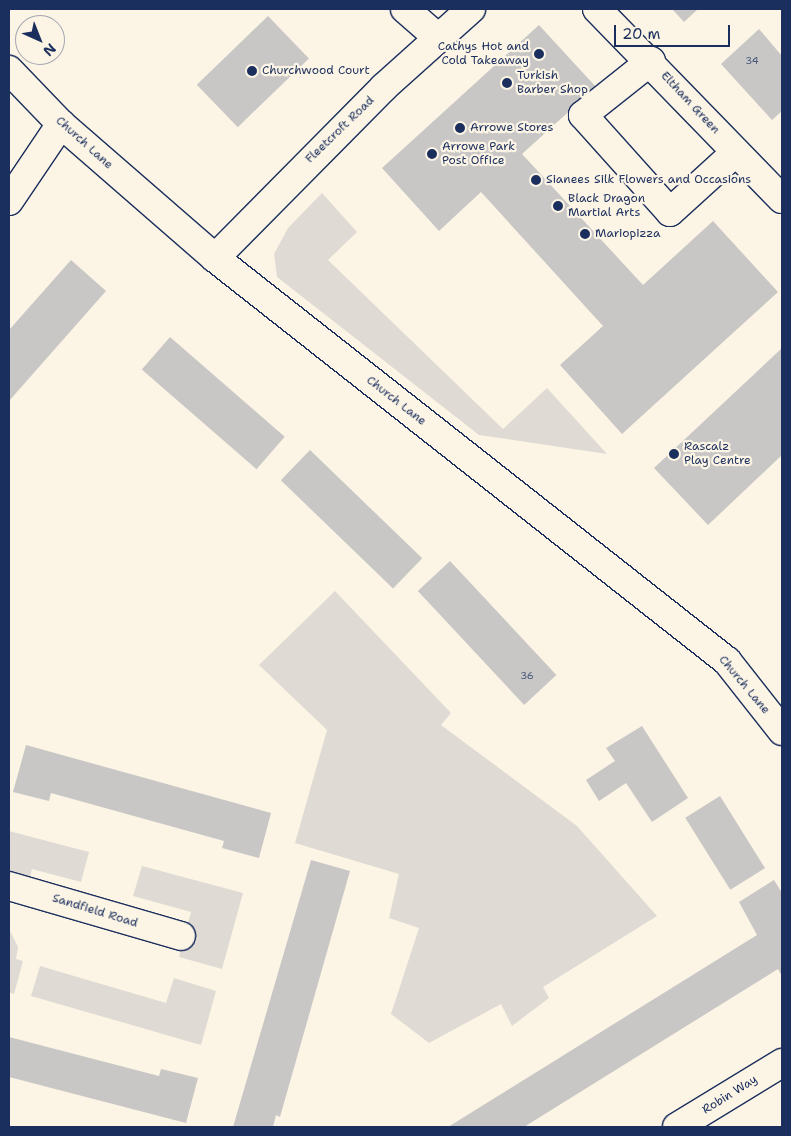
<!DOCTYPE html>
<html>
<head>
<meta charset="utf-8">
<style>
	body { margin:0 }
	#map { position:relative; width:791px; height:1136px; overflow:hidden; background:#fcf5e5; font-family:"Shantell Sans",sans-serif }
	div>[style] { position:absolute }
	.green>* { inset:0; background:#dfdbd4 }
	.building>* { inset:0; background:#c8c7c6; transform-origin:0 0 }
	.roads { filter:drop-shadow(1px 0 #1b2f5e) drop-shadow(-1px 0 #1b2f5e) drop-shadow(0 1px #1b2f5e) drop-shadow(0 -1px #1b2f5e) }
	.minor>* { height:28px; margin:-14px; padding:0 14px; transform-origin:14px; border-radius:14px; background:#fcf5e5 }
	.dots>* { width:14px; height:14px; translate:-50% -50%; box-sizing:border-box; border:2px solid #fcf5e5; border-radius:50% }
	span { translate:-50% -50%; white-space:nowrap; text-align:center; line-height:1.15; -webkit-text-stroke:4.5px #fcf5e5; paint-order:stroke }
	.number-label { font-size:10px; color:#465578 }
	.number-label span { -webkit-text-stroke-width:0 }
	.poi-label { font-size:12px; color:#1b2f5e }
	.right { translate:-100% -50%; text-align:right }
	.left { translate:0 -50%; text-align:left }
	.street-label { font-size:12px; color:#1b2f5e }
	.frame { position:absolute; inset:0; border:10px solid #1b2f5e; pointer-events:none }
	.north { position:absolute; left:15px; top:15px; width:50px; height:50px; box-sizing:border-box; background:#fcf5e5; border:1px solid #a2a6af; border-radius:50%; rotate:136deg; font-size:14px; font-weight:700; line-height:20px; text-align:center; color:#1b2f5e }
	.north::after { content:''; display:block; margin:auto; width:18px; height:22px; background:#1b2f5e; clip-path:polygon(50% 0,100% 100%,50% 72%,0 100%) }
	.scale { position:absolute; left:614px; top:25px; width:116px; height:22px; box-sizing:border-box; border:2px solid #1b2f5e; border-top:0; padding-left:6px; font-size:15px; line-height:18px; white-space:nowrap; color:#1b2f5e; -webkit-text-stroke:4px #fcf5e5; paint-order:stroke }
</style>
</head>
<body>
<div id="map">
	<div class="green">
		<div style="clip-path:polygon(322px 193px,357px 232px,328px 260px,503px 429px,547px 388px,607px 454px,479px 435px,277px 277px,274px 254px,288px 228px)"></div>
		<div style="clip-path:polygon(335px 591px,451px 713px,441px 725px,577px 826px,657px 916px,543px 987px,549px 998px,512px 1026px,501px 1004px,429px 1043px,391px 1014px,419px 928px,389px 918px,399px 874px,295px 843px,327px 730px,259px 665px)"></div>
		<div style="clip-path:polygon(9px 831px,89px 852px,81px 882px,32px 869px,23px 902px,9px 898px)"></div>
		<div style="clip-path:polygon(142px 866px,243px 893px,222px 969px,179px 957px,191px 912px,133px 896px)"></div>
		<div style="clip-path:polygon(9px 929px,18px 947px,16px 959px,23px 961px,14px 994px,9px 992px)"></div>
		<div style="clip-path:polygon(40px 966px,166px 1003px,174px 978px,216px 991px,201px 1045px,31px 996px)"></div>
	</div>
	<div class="building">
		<div style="clip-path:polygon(672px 9px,698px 9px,684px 22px)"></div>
		<div style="left:268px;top:16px;width:59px;height:99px;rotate:46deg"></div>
		<div style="clip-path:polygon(539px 25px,596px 87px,522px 154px,643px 285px,713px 221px,778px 292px,622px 434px,560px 365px,603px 326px,481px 192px,439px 231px,382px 168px)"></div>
		<div style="clip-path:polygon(759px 29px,782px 56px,782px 111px,772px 120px,721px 64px)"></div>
		<div style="clip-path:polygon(71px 260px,106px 291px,9px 401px,9px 330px)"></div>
		<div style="left:170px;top:337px;width:152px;height:43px;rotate:41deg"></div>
		<div style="clip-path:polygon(782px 348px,782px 455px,708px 525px,654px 468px)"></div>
		<div style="left:310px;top:450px;width:156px;height:42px;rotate:44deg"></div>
		<div style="left:450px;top:561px;width:156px;height:44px;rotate:47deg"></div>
		<div style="clip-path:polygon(642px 726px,688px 798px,652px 822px,626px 783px,599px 801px,586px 780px,615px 761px,606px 748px)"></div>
		<div style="clip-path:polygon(26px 745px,271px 813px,259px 858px,222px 848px,224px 841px,51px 793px,49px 801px,13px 792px)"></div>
		<div style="left:720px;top:796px;width:85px;height:41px;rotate:58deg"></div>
		<div style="clip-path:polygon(311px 860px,350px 871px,280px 1117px,276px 1115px,273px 1127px,233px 1127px)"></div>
		<div style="clip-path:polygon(774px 880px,782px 893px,782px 976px,778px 969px,524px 1127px,448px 1127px,757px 935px,739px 902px)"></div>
		<div style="clip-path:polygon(9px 1037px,159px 1076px,161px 1069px,198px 1078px,186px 1123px,9px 1077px)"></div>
	</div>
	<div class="roads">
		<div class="minor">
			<div style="left:405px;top:9px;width:43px;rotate:41.2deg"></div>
			<div style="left:597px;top:9px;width:265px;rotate:45.8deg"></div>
			<div style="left:651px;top:61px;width:87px;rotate:141.5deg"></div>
			<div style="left:583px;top:115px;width:130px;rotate:48.1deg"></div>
			<div style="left:670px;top:212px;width:89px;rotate:-42.3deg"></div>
			<div style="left:9px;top:70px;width:75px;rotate:46.1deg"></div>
			<div style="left:61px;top:124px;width:204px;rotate:41deg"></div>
			<div style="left:215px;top:258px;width:652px;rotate:38.21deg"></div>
			<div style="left:727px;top:661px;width:89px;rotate:51.8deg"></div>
			<div style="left:9px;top:201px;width:93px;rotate:-56deg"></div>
			<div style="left:215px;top:258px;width:240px;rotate:-45.3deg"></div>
			<div style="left:384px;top:87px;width:117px;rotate:-41.9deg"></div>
			<div style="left:9px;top:886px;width:179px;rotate:16.2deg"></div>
			<div style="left:677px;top:1127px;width:123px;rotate:-31.4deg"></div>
		</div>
	</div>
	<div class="dots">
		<div style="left:539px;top:54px;background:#1b2f5e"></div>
		<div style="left:252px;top:71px;background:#1b2f5e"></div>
		<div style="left:507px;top:83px;background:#1b2f5e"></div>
		<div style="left:460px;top:128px;background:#1b2f5e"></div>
		<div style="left:432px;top:154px;background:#1b2f5e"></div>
		<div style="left:536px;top:180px;background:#1b2f5e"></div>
		<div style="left:558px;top:206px;background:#1b2f5e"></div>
		<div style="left:585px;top:234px;background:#1b2f5e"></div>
		<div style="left:674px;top:454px;background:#1b2f5e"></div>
	</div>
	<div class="number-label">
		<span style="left:752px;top:61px">34</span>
		<span style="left:527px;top:676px">36</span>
	</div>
	<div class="poi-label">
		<span class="right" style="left:529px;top:54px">Cathys Hot and<br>Cold Takeaway</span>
		<span class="left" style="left:262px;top:71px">Churchwood Court</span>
		<span class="left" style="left:517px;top:83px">Turkish<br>Barber Shop</span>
		<span class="left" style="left:470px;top:128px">Arrowe Stores</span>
		<span class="left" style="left:442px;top:154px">Arrowe Park<br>Post Office</span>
		<span class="left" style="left:546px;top:180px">Sianees Silk Flowers and Occasions</span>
		<span class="left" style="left:568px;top:206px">Black Dragon<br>Martial Arts</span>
		<span class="left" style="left:595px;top:234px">Mariopizza</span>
		<span class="left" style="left:684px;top:454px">Rascalz<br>Play Centre</span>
	</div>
	<div class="street-label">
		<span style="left:690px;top:103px;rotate:47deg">Eltham Green</span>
		<span style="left:340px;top:130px;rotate:-44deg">Fleetcroft Road</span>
		<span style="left:84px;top:143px;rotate:42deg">Church Lane</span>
		<span style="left:396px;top:401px;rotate:38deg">Church Lane</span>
		<span style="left:744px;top:685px;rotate:50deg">Church Lane</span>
		<span style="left:95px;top:911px;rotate:17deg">Sandfield Road</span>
		<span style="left:730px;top:1095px;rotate:-32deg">Robin Way</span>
	</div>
	<div class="frame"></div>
	<div class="north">N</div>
	<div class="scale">20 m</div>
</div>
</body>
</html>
